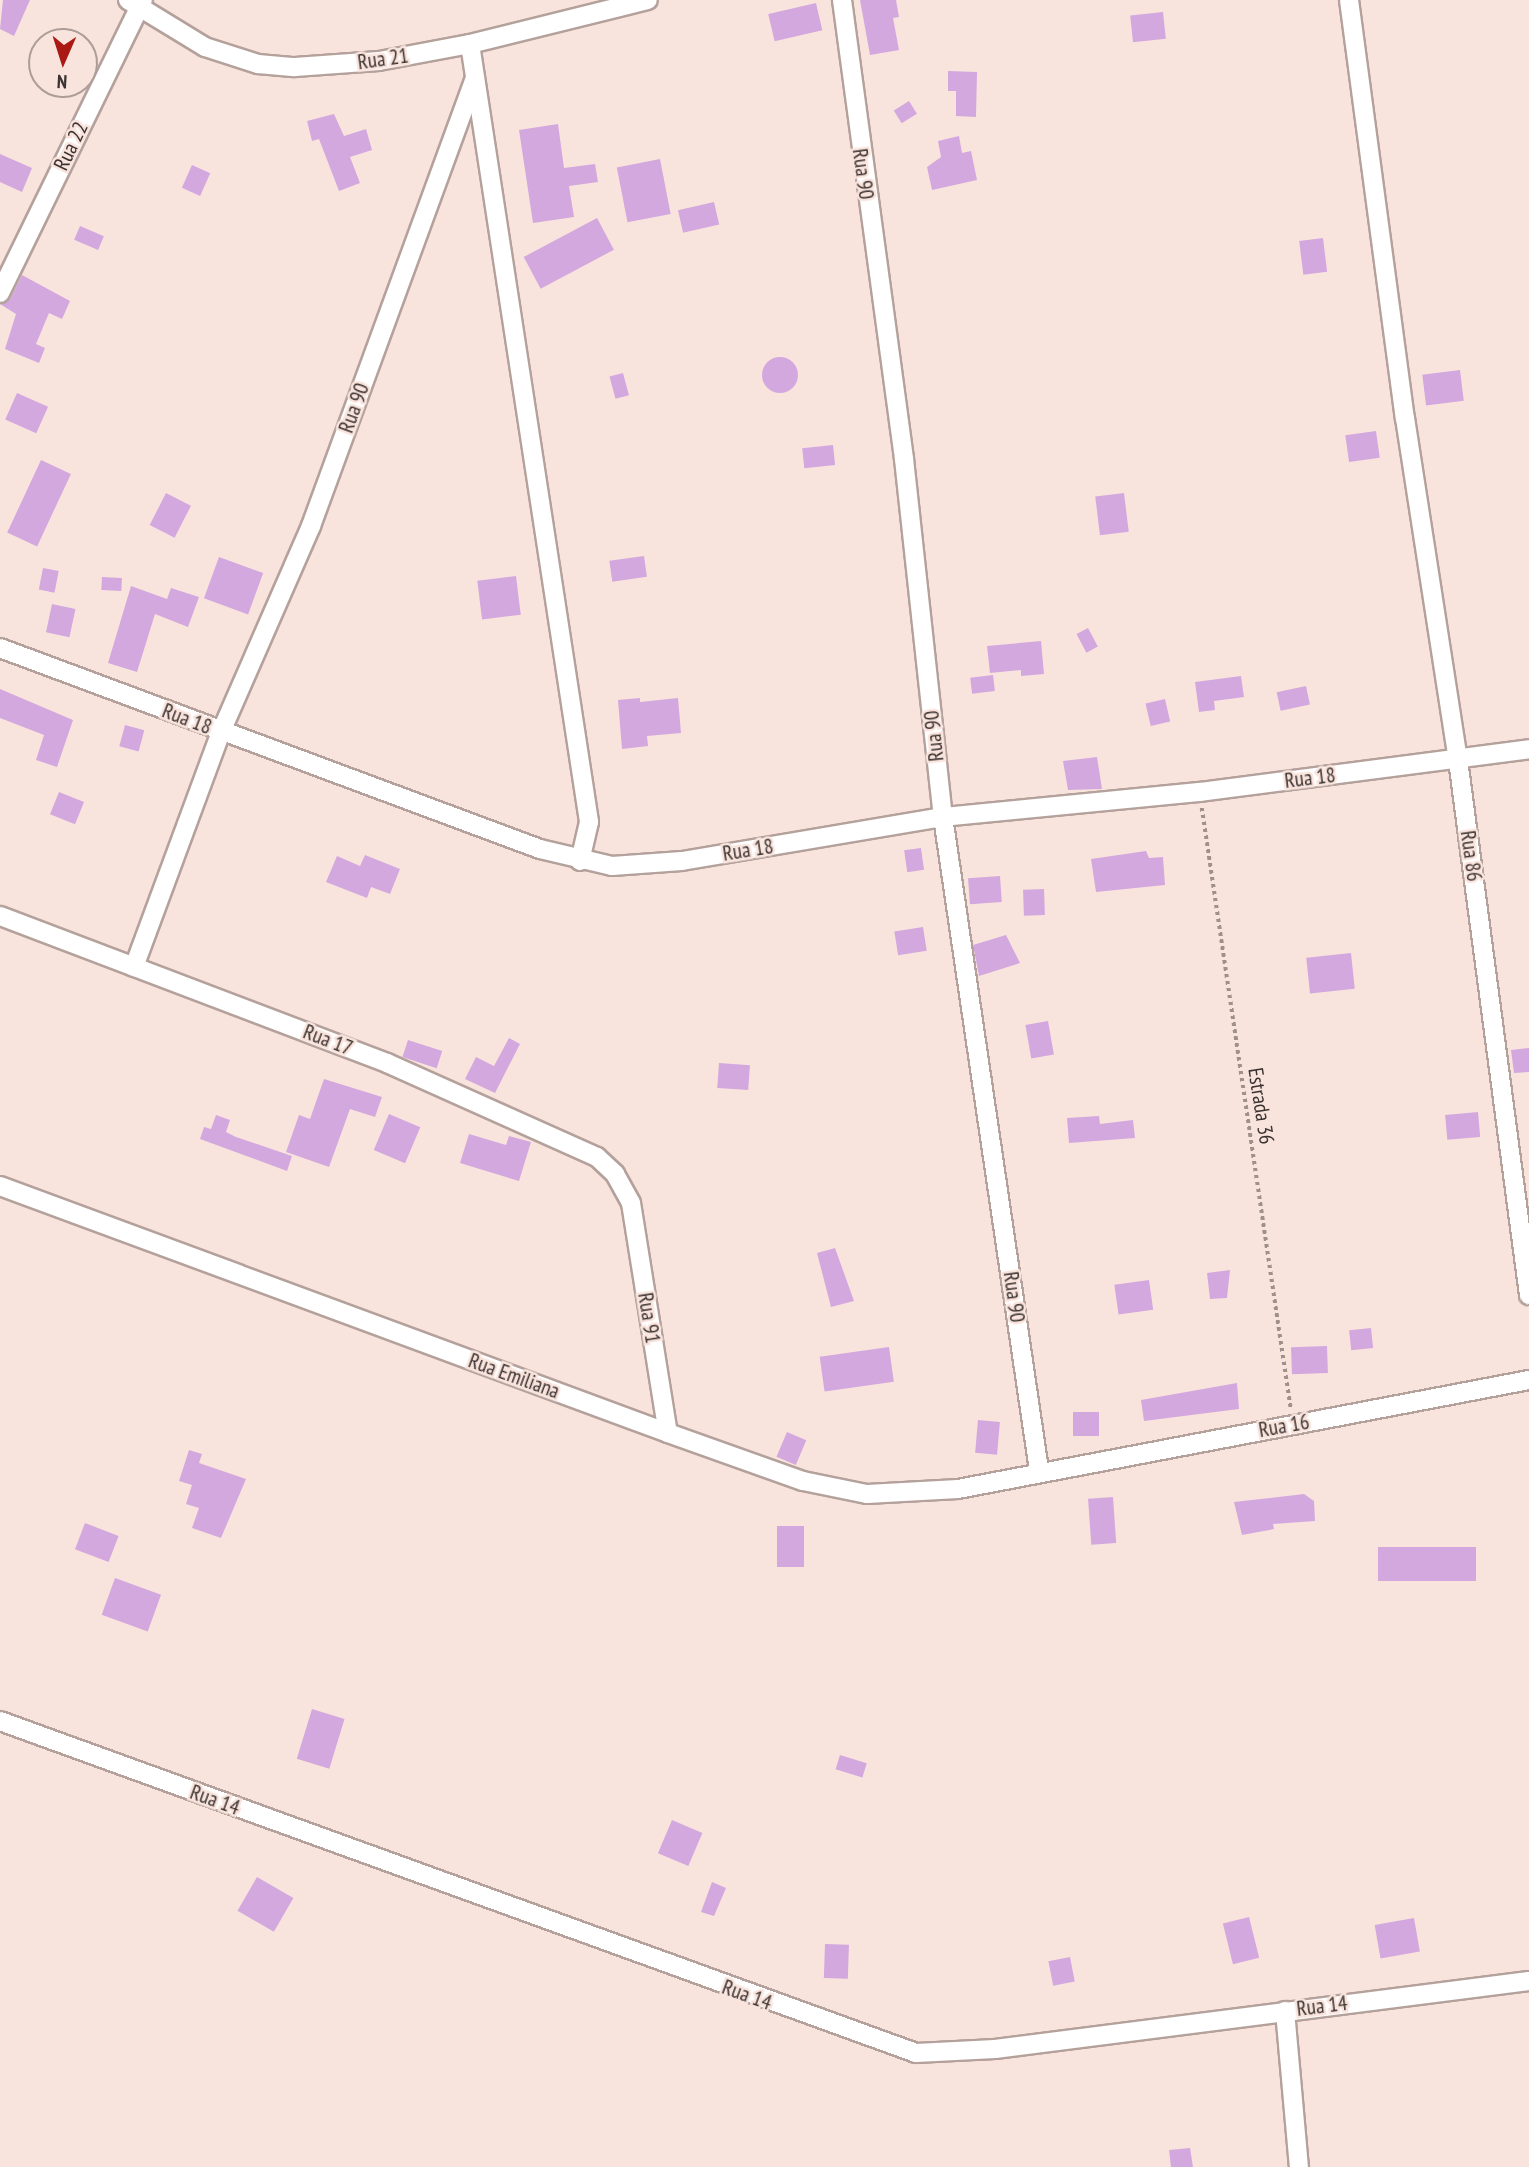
<!DOCTYPE html>
<html>
<head>
<meta charset="utf-8">
<style>
	body { margin:0 }
	#map { position:relative; width:1529px; height:2167px; overflow:hidden; background:#f9e4dd; font-family:"PT Sans Narrow",sans-serif }
	div>[style] { position:absolute }
	.building>* { inset:0; background:#d3a8df; transform-origin:0 0 }
	.round { border-radius:50% }
	.path>* { height:3.5px; margin-top:-1.75px; transform-origin:0; background:repeating-linear-gradient(90deg,#9f908b 0 3.5px,transparent 0 7px) }
	.roads { filter:drop-shadow(2px 0 #b4a19b) drop-shadow(-2px 0 #b4a19b) drop-shadow(0 2px #b4a19b) drop-shadow(0 -2px #b4a19b) }
	.minor>* { height:18px; margin:-9px; padding:0 9px; transform-origin:9px; border-radius:9px; background:#fff }
	span { translate:-50% -50%; white-space:nowrap; text-align:center; line-height:1.15; -webkit-text-stroke:5px #f9e4dd; paint-order:stroke }
	.street-label { font-size:21px; color:#3a3230 }
	.north { position:absolute; left:28px; top:28px; width:70px; height:70px; box-sizing:border-box; background:#f9e4dd; border:2px solid #ad9d98; border-radius:50%; rotate:183deg; font-size:19px; font-weight:700; line-height:28px; text-align:center; color:#3a3230 }
	.north::after { content:''; display:block; margin:auto; width:24px; height:32px; background:#ab1914; clip-path:polygon(50% 0,100% 100%,50% 72%,0 100%) }
</style>
</head>
<body>
<div id="map">
	<div class="building">
		<div style="clip-path:polygon(3px 0,30px 0,14px 36px,0 29px)"></div>
		<div style="clip-path:polygon(860px 0,896px 0,899px 17px,893px 18px,899px 50px,870px 55px)"></div>
		<div style="left:816px;top:3px;width:28px;height:49px;rotate:77deg"></div>
		<div style="left:1163px;top:12px;width:27px;height:33px;rotate:84deg"></div>
		<div style="clip-path:polygon(948px 71px,977px 72px,976px 117px,956px 116px,956px 91px,948px 91px)"></div>
		<div style="left:909px;top:101px;width:15px;height:18px;rotate:58deg"></div>
		<div style="clip-path:polygon(334px 114px,344px 136px,366px 129px,372px 150px,350px 157px,360px 183px,339px 191px,319px 139px,312px 141px,307px 121px)"></div>
		<div style="clip-path:polygon(558px 124px,564px 168px,595px 164px,598px 182px,569px 186px,574px 217px,533px 223px,519px 130px)"></div>
		<div style="clip-path:polygon(959px 136px,962px 153px,971px 151px,977px 180px,932px 190px,927px 167px,941px 157px,938px 141px)"></div>
		<div style="clip-path:polygon(0 154px,32px 168px,22px 192px,0 182px)"></div>
		<div style="left:660px;top:159px;width:56px;height:44px;rotate:79deg"></div>
		<div style="left:192px;top:165px;width:20px;height:25px;rotate:24deg"></div>
		<div style="left:714px;top:202px;width:23px;height:37px;rotate:77deg"></div>
		<div style="left:597px;top:218px;width:36px;height:83px;rotate:62deg"></div>
		<div style="left:80px;top:226px;width:26px;height:15px;rotate:23deg"></div>
		<div style="left:1323px;top:238px;width:34px;height:24px;rotate:83deg"></div>
		<div style="clip-path:polygon(22px 275px,70px 301px,62px 319px,49px 313px,36px 344px,45px 348px,39px 363px,5px 349px,16px 314px,0 304px,10px 299px)"></div>
		<div class="round" style="left:762px;top:357px;width:36px;height:36px"></div>
		<div style="left:1460px;top:370px;width:31px;height:38px;rotate:83deg"></div>
		<div style="left:623px;top:373px;width:23px;height:14px;rotate:75deg"></div>
		<div style="left:17px;top:393px;width:34px;height:29px;rotate:24deg"></div>
		<div style="left:1376px;top:431px;width:27px;height:31px;rotate:82deg"></div>
		<div style="left:833px;top:445px;width:20px;height:31px;rotate:84deg"></div>
		<div style="left:41px;top:460px;width:33px;height:80px;rotate:25deg"></div>
		<div style="left:166px;top:493px;width:28px;height:36px;rotate:27deg"></div>
		<div style="left:1124px;top:493px;width:39px;height:29px;rotate:83deg"></div>
		<div style="left:644px;top:556px;width:21px;height:35px;rotate:82deg"></div>
		<div style="left:219px;top:557px;width:47px;height:44px;rotate:20deg"></div>
		<div style="left:43px;top:568px;width:16px;height:22px;rotate:11deg"></div>
		<div style="left:516px;top:576px;width:39px;height:39px;rotate:83deg"></div>
		<div style="left:102px;top:577px;width:20px;height:13px;rotate:3deg"></div>
		<div style="clip-path:polygon(131px 586px,167px 599px,171px 588px,199px 597px,188px 627px,155px 614px,137px 672px,108px 663px)"></div>
		<div style="left:52px;top:604px;width:24px;height:29px;rotate:12deg"></div>
		<div style="left:1088px;top:628px;width:21px;height:13px;rotate:62deg"></div>
		<div style="clip-path:polygon(1041px 641px,1044px 674px,1021px 676px,1021px 670px,990px 673px,987px 646px)"></div>
		<div style="left:993px;top:675px;width:16px;height:23px;rotate:83deg"></div>
		<div style="clip-path:polygon(1241px 676px,1244px 697px,1214px 701px,1215px 710px,1199px 712px,1195px 682px)"></div>
		<div style="left:1306px;top:686px;width:19px;height:30px;rotate:78deg"></div>
		<div style="clip-path:polygon(0 689px,73px 720px,57px 767px,36px 760px,44px 735px,0 718px)"></div>
		<div style="clip-path:polygon(640px 698px,640px 702px,678px 698px,681px 733px,647px 736px,648px 746px,622px 749px,618px 700px)"></div>
		<div style="left:1165px;top:699px;width:23px;height:20px;rotate:77deg"></div>
		<div style="left:125px;top:725px;width:20px;height:22px;rotate:15deg"></div>
		<div style="clip-path:polygon(1097px 757px,1102px 789px,1068px 790px,1063px 761px)"></div>
		<div style="left:59px;top:792px;width:27px;height:24px;rotate:22deg"></div>
		<div style="left:921px;top:848px;width:22px;height:17px;rotate:82deg"></div>
		<div style="clip-path:polygon(1146px 851px,1149px 858px,1163px 857px,1165px 885px,1096px 892px,1091px 859px)"></div>
		<div style="clip-path:polygon(365px 855px,400px 869px,390px 894px,371px 887px,367px 898px,326px 882px,337px 856px,360px 866px)"></div>
		<div style="left:1000px;top:876px;width:26px;height:32px;rotate:86deg"></div>
		<div style="left:1044px;top:889px;width:26px;height:21px;rotate:88deg"></div>
		<div style="left:923px;top:927px;width:24px;height:29px;rotate:81deg"></div>
		<div style="clip-path:polygon(1006px 935px,1020px 963px,979px 976px,973px 945px)"></div>
		<div style="left:1351px;top:953px;width:36px;height:45px;rotate:84deg"></div>
		<div style="left:1048px;top:1021px;width:34px;height:23px;rotate:80deg"></div>
		<div style="clip-path:polygon(509px 1038px,520px 1044px,495px 1093px,465px 1079px,476px 1057px,494px 1066px)"></div>
		<div style="left:408px;top:1040px;width:36px;height:18px;rotate:18deg"></div>
		<div style="clip-path:polygon(1529px 1048px,1529px 1072px,1514px 1073px,1511px 1050px)"></div>
		<div style="left:719px;top:1063px;width:31px;height:25px;rotate:4deg"></div>
		<div style="clip-path:polygon(324px 1079px,382px 1097px,375px 1117px,350px 1109px,329px 1167px,286px 1152px,299px 1115px,310px 1119px)"></div>
		<div style="left:1478px;top:1112px;width:25px;height:33px;rotate:85deg"></div>
		<div style="left:389px;top:1114px;width:34px;height:39px;rotate:23deg"></div>
		<div style="clip-path:polygon(216px 1115px,230px 1120px,226px 1132px,236px 1137px,292px 1156px,287px 1171px,200px 1139px,204px 1127px,211px 1129px)"></div>
		<div style="clip-path:polygon(1099px 1116px,1100px 1124px,1133px 1120px,1135px 1138px,1069px 1143px,1067px 1118px)"></div>
		<div style="clip-path:polygon(469px 1134px,506px 1145px,509px 1136px,531px 1142px,519px 1181px,460px 1163px)"></div>
		<div style="clip-path:polygon(835px 1248px,854px 1301px,831px 1307px,817px 1253px)"></div>
		<div style="clip-path:polygon(1230px 1270px,1227px 1298px,1210px 1299px,1207px 1273px)"></div>
		<div style="left:1149px;top:1280px;width:30px;height:35px;rotate:82deg"></div>
		<div style="left:1371px;top:1328px;width:20px;height:22px;rotate:84deg"></div>
		<div style="left:1327px;top:1346px;width:27px;height:36px;rotate:88deg"></div>
		<div style="left:889px;top:1347px;width:35px;height:70px;rotate:82deg"></div>
		<div style="clip-path:polygon(1237px 1383px,1239px 1409px,1144px 1421px,1141px 1400px)"></div>
		<div style="left:1073px;top:1412px;width:26px;height:24px"></div>
		<div style="left:978px;top:1420px;width:22px;height:33px;rotate:5deg"></div>
		<div style="left:787px;top:1432px;width:21px;height:27px;rotate:23deg"></div>
		<div style="clip-path:polygon(189px 1450px,202px 1454px,199px 1463px,246px 1479px,221px 1538px,192px 1528px,199px 1508px,186px 1504px,192px 1485px,179px 1481px)"></div>
		<div style="clip-path:polygon(1304px 1494px,1314px 1501px,1315px 1521px,1273px 1524px,1274px 1529px,1242px 1535px,1234px 1502px)"></div>
		<div style="left:1113px;top:1497px;width:46px;height:25px;rotate:86deg"></div>
		<div style="left:85px;top:1523px;width:36px;height:28px;rotate:21deg"></div>
		<div style="left:777px;top:1526px;width:27px;height:41px"></div>
		<div style="left:1476px;top:1547px;width:34px;height:98px;rotate:90deg"></div>
		<div style="left:115px;top:1578px;width:49px;height:39px;rotate:20deg"></div>
		<div style="left:312px;top:1709px;width:34px;height:52px;rotate:17deg"></div>
		<div style="left:840px;top:1755px;width:28px;height:15px;rotate:17deg"></div>
		<div style="left:672px;top:1820px;width:33px;height:36px;rotate:23deg"></div>
		<div style="left:257px;top:1877px;width:42px;height:39px;rotate:30deg"></div>
		<div style="clip-path:polygon(712px 1882px,726px 1888px,714px 1916px,701px 1912px)"></div>
		<div style="left:1249px;top:1917px;width:42px;height:27px;rotate:76deg"></div>
		<div style="left:1414px;top:1918px;width:34px;height:40px;rotate:80deg"></div>
		<div style="left:825px;top:1944px;width:24px;height:34px;rotate:2deg"></div>
		<div style="left:1070px;top:1957px;width:25px;height:22px;rotate:79deg"></div>
		<div style="clip-path:polygon(1190px 2148px,1193px 2167px,1171px 2167px,1169px 2150px)"></div>
	</div>
	<div class="path">
		<div style="left:1202px;top:808px;width:608px;rotate:81.58deg"></div>
	</div>
	<div class="roads">
		<div class="minor">
			<div style="left:128px;top:0;width:90px;rotate:31.4deg"></div>
			<div style="left:205px;top:47px;width:56px;rotate:17.8deg"></div>
			<div style="left:258px;top:64px;width:37px;rotate:5deg"></div>
			<div style="left:295px;top:67px;width:84px;rotate:-4.1deg"></div>
			<div style="left:379px;top:61px;width:93px;rotate:-10.6deg"></div>
			<div style="left:470px;top:44px;width:183px;rotate:-13.9deg"></div>
			<div style="left:842px;top:0;width:463px;rotate:82.3deg"></div>
			<div style="left:904px;top:459px;width:360px;rotate:83.8deg"></div>
			<div style="left:943px;top:817px;width:660px;rotate:81.64deg"></div>
			<div style="left:1349px;top:0;width:422px;rotate:82.4deg"></div>
			<div style="left:1405px;top:418px;width:346px;rotate:81.2deg"></div>
			<div style="left:1458px;top:760px;width:540px;rotate:82.44deg"></div>
			<div style="left:470px;top:44px;width:787px;rotate:81.3deg"></div>
			<div style="left:589px;top:822px;width:40px;rotate:103deg"></div>
			<div style="left:0;top:293px;width:326px;rotate:-64deg"></div>
			<div style="left:0;top:648px;width:576px;rotate:20.42deg"></div>
			<div style="left:540px;top:849px;width:74px;rotate:13.3deg"></div>
			<div style="left:612px;top:866px;width:70px;rotate:-4.1deg"></div>
			<div style="left:682px;top:861px;width:265px;rotate:-9.6deg"></div>
			<div style="left:943px;top:817px;width:258px;rotate:-5.6deg"></div>
			<div style="left:1200px;top:792px;width:332px;rotate:-7.4deg"></div>
			<div style="left:0;top:916px;width:414px;rotate:20.8deg"></div>
			<div style="left:387px;top:1063px;width:230px;rotate:24.1deg"></div>
			<div style="left:597px;top:1157px;width:25px;rotate:43deg"></div>
			<div style="left:615px;top:1174px;width:33px;rotate:61deg"></div>
			<div style="left:631px;top:1203px;width:233px;rotate:80.9deg"></div>
			<div style="left:134px;top:967px;width:251px;rotate:-69.7deg"></div>
			<div style="left:221px;top:732px;width:225px;rotate:-66.4deg"></div>
			<div style="left:311px;top:526px;width:476px;rotate:-69.9deg"></div>
			<div style="left:0;top:1186px;width:712px;rotate:20.29deg"></div>
			<div style="left:668px;top:1433px;width:143px;rotate:19.6deg"></div>
			<div style="left:803px;top:1481px;width:65px;rotate:11.5deg"></div>
			<div style="left:867px;top:1494px;width:91px;rotate:-3.1deg"></div>
			<div style="left:958px;top:1489px;width:581px;rotate:-10.81deg"></div>
			<div style="left:0;top:1721px;width:974px;rotate:19.92deg"></div>
			<div style="left:916px;top:2053px;width:79px;rotate:-2.9deg"></div>
			<div style="left:995px;top:2049px;width:538px;rotate:-7.26deg"></div>
			<div style="left:1285px;top:2011px;width:157px;rotate:84.9deg"></div>
		</div>
	</div>
	<div class="street-label">
		<span style="left:383px;top:59px;rotate:-8deg">Rua 21</span>
		<span style="left:71px;top:146px;rotate:-64deg">Rua 22</span>
		<span style="left:863px;top:174px;rotate:82deg">Rua 90</span>
		<span style="left:354px;top:408px;rotate:-70deg">Rua 90</span>
		<span style="left:187px;top:719px;rotate:21deg">Rua 18</span>
		<span style="left:934px;top:736px;rotate:-96deg">Rua 90</span>
		<span style="left:1310px;top:778px;rotate:-7deg">Rua 18</span>
		<span style="left:748px;top:850px;rotate:-9deg">Rua 18</span>
		<span style="left:1471px;top:856px;rotate:82deg">Rua 86</span>
		<span style="left:328px;top:1040px;rotate:21deg">Rua 17</span>
		<span style="left:1261px;top:1106px;rotate:81deg">Estrada 36</span>
		<span style="left:1014px;top:1297px;rotate:82deg">Rua 90</span>
		<span style="left:649px;top:1318px;rotate:81deg">Rua 91</span>
		<span style="left:514px;top:1376px;rotate:20deg">Rua Emiliana</span>
		<span style="left:1284px;top:1426px;rotate:-10deg">Rua 16</span>
		<span style="left:215px;top:1800px;rotate:20deg">Rua 14</span>
		<span style="left:747px;top:1995px;rotate:20deg">Rua 14</span>
		<span style="left:1322px;top:2006px;rotate:-7deg">Rua 14</span>
	</div>
	<div class="north">N</div>
</div>
</body>
</html>
